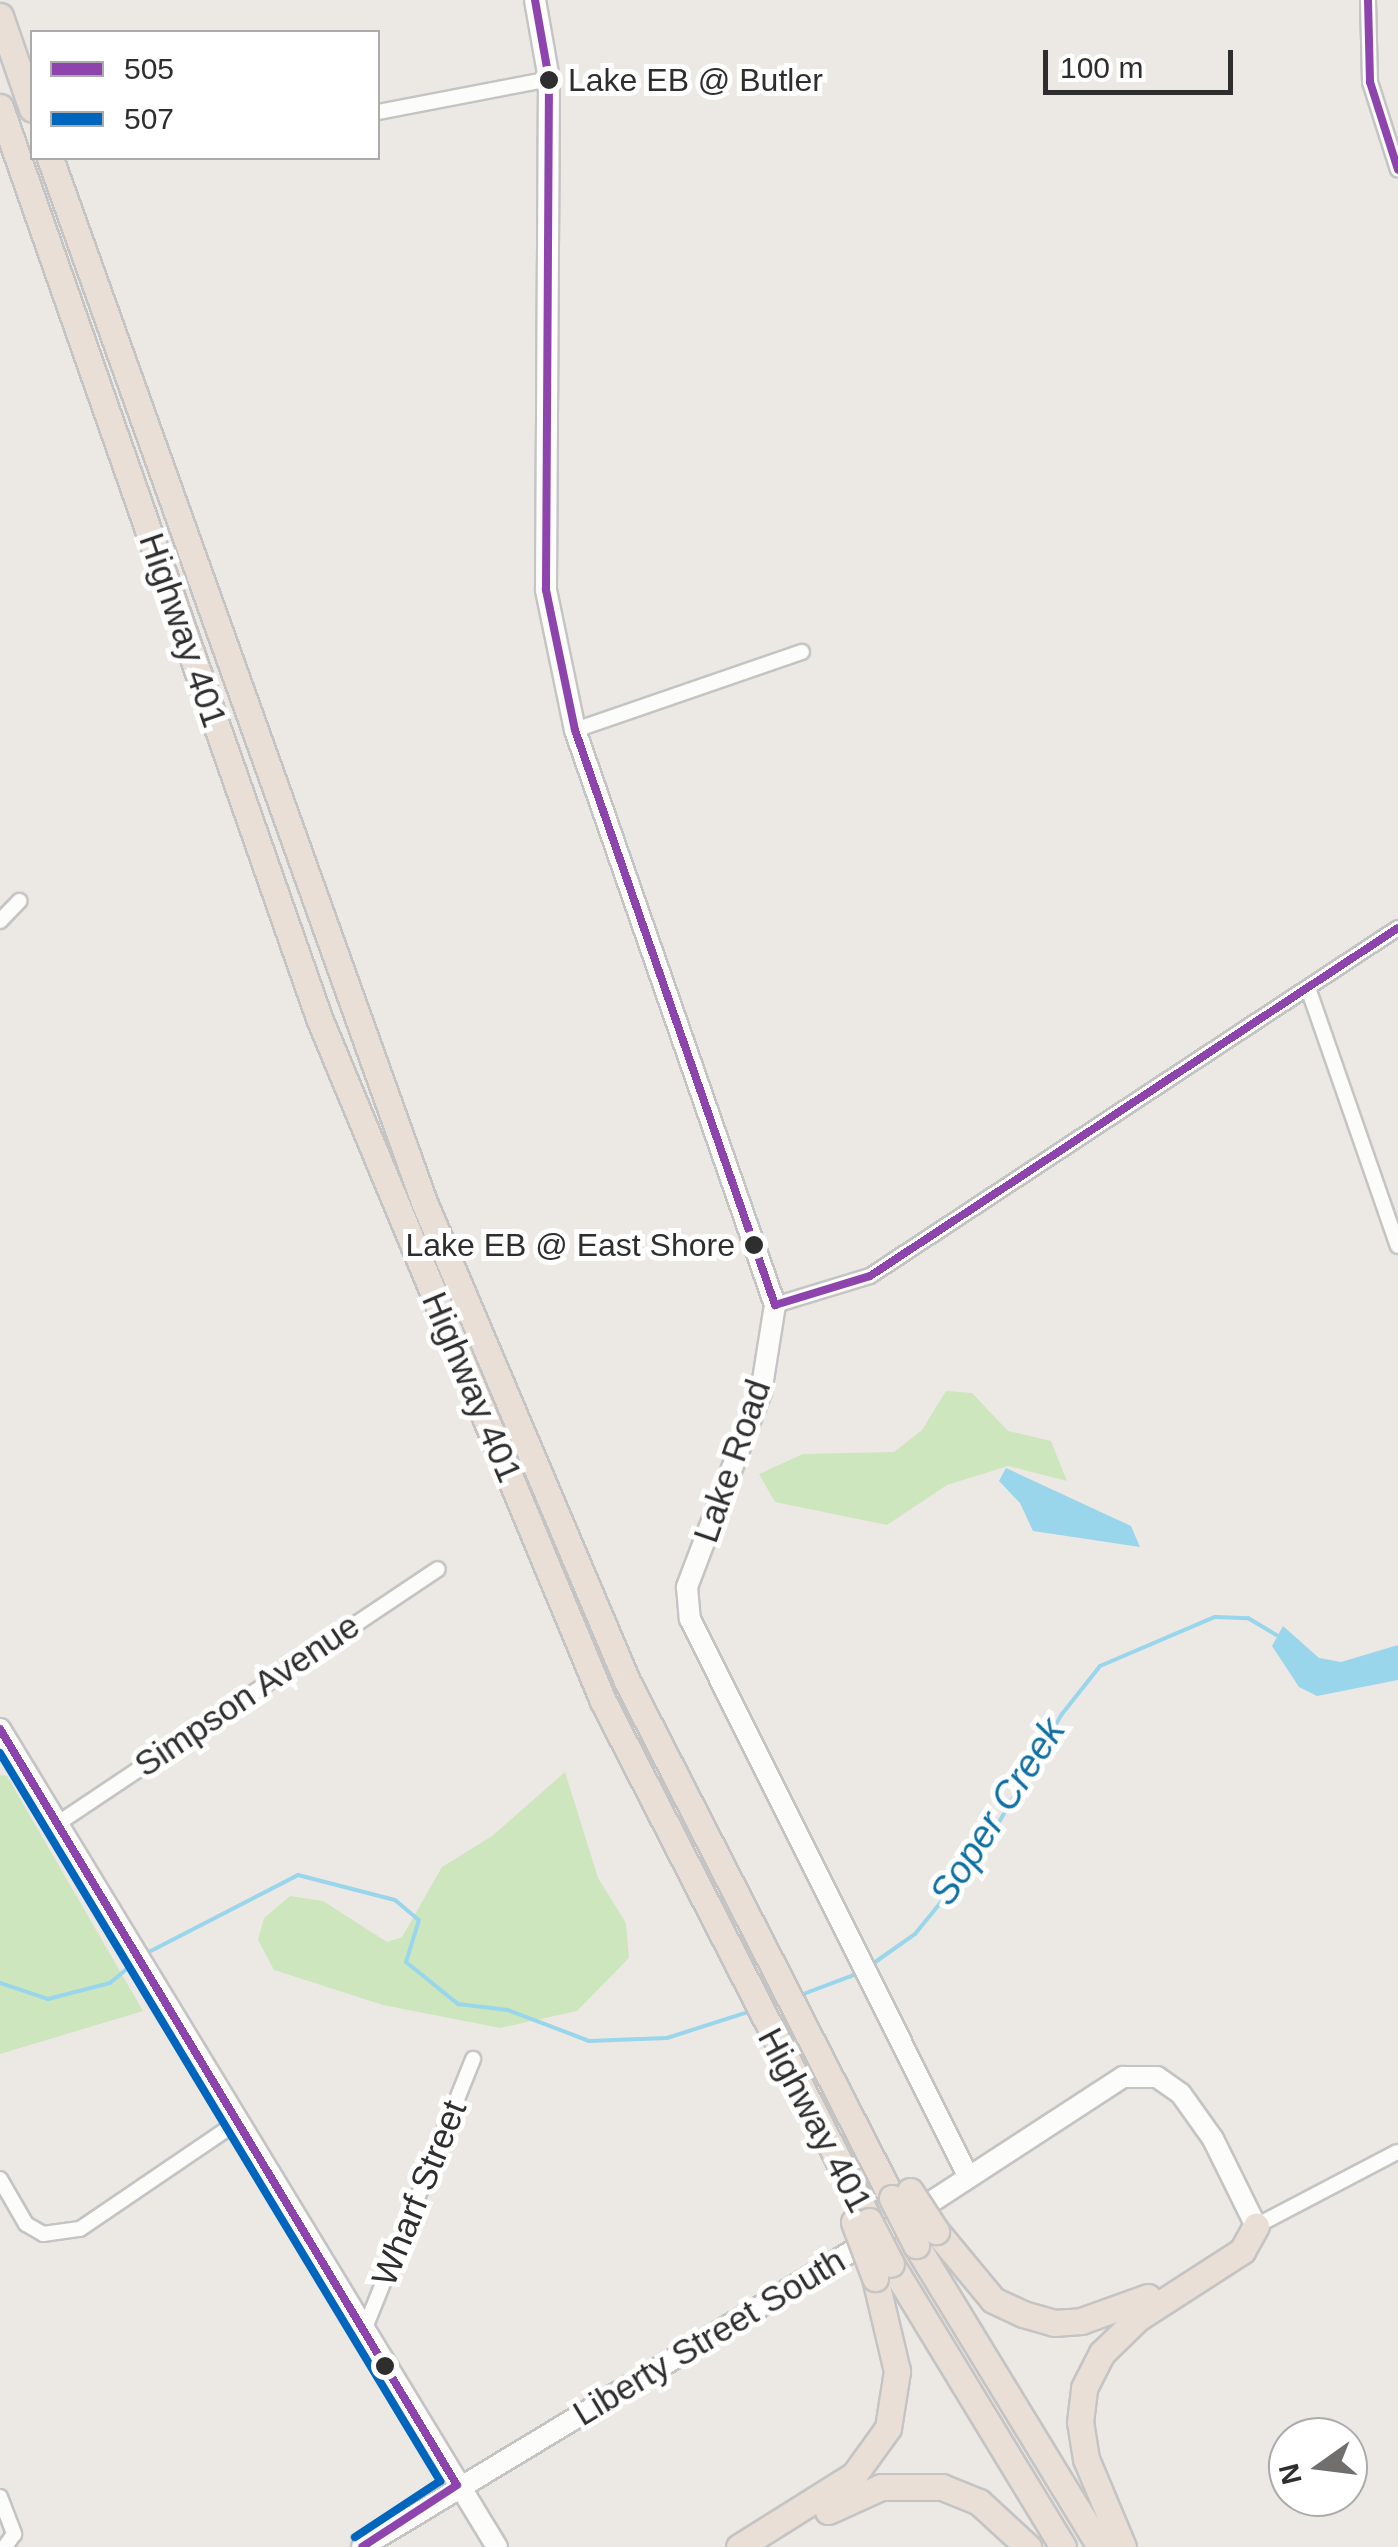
<!DOCTYPE html>
<html>
<head>
<meta charset="utf-8">
<style>
	body { margin:0 }
	#map { position:relative; width:1398px; height:2547px; overflow:hidden; background:#ece8e4; font-family:Helvetica,sans-serif }
	div>[style] { position:absolute }
	.green>* { inset:0; background:#cee6be }
	.water>* { inset:0; background:#99d6ec }
	.stream>* { height:4px; margin:-2px; padding:0 2px; transform-origin:2px; border-radius:2px; background:#99d6ec }
	.roads { filter:drop-shadow(2px 0 #c5c4c5) drop-shadow(-2px 0 #c5c4c5) drop-shadow(0 2px #c5c4c5) drop-shadow(0 -2px #c5c4c5) }
	.street>* { height:14px; margin:-7px; padding:0 7px; transform-origin:7px; border-radius:7px; background:#fcfcfb }
	.secondary>* { height:20px; margin:-10px; padding:0 10px; transform-origin:10px; border-radius:10px; background:#fcfcfb }
	.highway>* { height:25px; margin:-12.5px; padding:0 12.5px; transform-origin:12.5px; border-radius:12.5px; background:#eadfd6 }
	.bridges { filter:drop-shadow(2px 0 #c6c5c4) drop-shadow(-2px 0 #c6c5c4) drop-shadow(0 2px #c6c5c4) drop-shadow(0 -2px #c6c5c4) }
	.highway-bridge>* { height:25px; margin:-12.5px; padding:0 12.5px; transform-origin:12.5px; border-radius:12.5px; background:#eadfd6 }
	.bus-1>* { height:8px; margin:-4px; padding:0 4px; transform-origin:4px; border-radius:4px; background:#8e44ad }
	.bus-2>* { height:8px; margin:-4px; padding:0 4px; transform-origin:4px; border-radius:4px; background:#0065bd }
	.dots>* { width:28px; height:28px; translate:-50% -50%; box-sizing:border-box; border:5px solid #fff; border-radius:50% }
	span { translate:-50% -50%; white-space:nowrap; text-align:center; line-height:1.15; -webkit-text-stroke:10px #fff; paint-order:stroke }
	.bus-label { font-size:32px; color:#2e2e2e }
	.left { translate:0 -50%; text-align:left }
	.right { translate:-100% -50%; text-align:right }
	.street-label { font-size:35px; color:#2e2e2e }
	.water-label { font-size:38px; color:#0d6fa3; font-style:italic }
	.legend { position:absolute; left:30px; top:30px; width:350px; height:130px; box-sizing:border-box; background:#fff; border:2px solid #ababab; margin:0; padding:12px 18px; list-style:none; font-size:30px; color:#2e2e2e }
	.legend li { display:flex; align-items:center; gap:20px; height:50px }
	.legend b { width:50px; border:2px solid #ababab }
	.north { position:absolute; left:1268px; top:2417px; width:100px; height:100px; box-sizing:border-box; background:#fff; border:2px solid #ababab; border-radius:50%; rotate:256deg; font-size:28px; font-weight:700; line-height:40px; text-align:center; color:#2e2e2e }
	.north::after { content:''; display:block; margin:auto; width:35px; height:45px; background:#706f6e; clip-path:polygon(50% 0,100% 100%,50% 72%,0 100%) }
	.scale { position:absolute; left:1043px; top:50px; width:190px; height:45px; box-sizing:border-box; border:5px solid #2e2e2e; border-top:0; padding-left:12px; font-size:30px; line-height:35px; white-space:nowrap; color:#2e2e2e; -webkit-text-stroke:8px #fff; paint-order:stroke }
</style>
</head>
<body>
<div id="map">
	<div class="green">
		<div style="clip-path:polygon(946px 1391px,972px 1393px,1008px 1431px,1051px 1441px,1067px 1481px,1008px 1466px,947px 1485px,887px 1525px,775px 1502px,759px 1474px,803px 1454px,894px 1452px,922px 1430px)"></div>
		<div style="clip-path:polygon(565px 1772px,598px 1878px,626px 1923px,629px 1958px,577px 2011px,500px 2028px,383px 2005px,274px 1970px,258px 1940px,264px 1918px,290px 1896px,323px 1901px,387px 1942px,402px 1937px,442px 1867px,492px 1836px)"></div>
		<div style="clip-path:polygon(0 1775px,7px 1776px,143px 2011px,0 2054px)"></div>
	</div>
	<div class="water">
		<div style="clip-path:polygon(1006px 1468px,1131px 1526px,1140px 1547px,1033px 1531px,1020px 1503px,999px 1481px)"></div>
		<div style="clip-path:polygon(1283px 1626px,1319px 1658px,1341px 1662px,1398px 1645px,1398px 1680px,1317px 1696px,1299px 1687px,1272px 1646px)"></div>
	</div>
	<div class="stream">
		<div style="left:145px;top:1954px;width:172px;rotate:-27.3deg"></div>
		<div style="left:298px;top:1875px;width:100px;rotate:14.5deg"></div>
		<div style="left:395px;top:1900px;width:31px;rotate:40deg"></div>
		<div style="left:419px;top:1920px;width:44px;rotate:107.2deg"></div>
		<div style="left:406px;top:1962px;width:67px;rotate:38.9deg"></div>
		<div style="left:458px;top:2004px;width:50px;rotate:6.8deg"></div>
		<div style="left:508px;top:2010px;width:87px;rotate:20.9deg"></div>
		<div style="left:589px;top:2041px;width:78px;rotate:-2.2deg"></div>
		<div style="left:667px;top:2038px;width:88px;rotate:-17.8deg"></div>
		<div style="left:871px;top:1965px;width:54px;rotate:-35.2deg"></div>
		<div style="left:915px;top:1934px;width:104px;rotate:-50.8deg"></div>
		<div style="left:981px;top:1853px;width:161px;rotate:-59.8deg"></div>
		<div style="left:1062px;top:1714px;width:61px;rotate:-51.6deg"></div>
		<div style="left:1100px;top:1666px;width:125px;rotate:-23.1deg"></div>
		<div style="left:1215px;top:1617px;width:33px;rotate:2deg"></div>
		<div style="left:1248px;top:1618px;width:33px;rotate:31deg"></div>
		<div style="left:0;top:1983px;width:51px;rotate:18.4deg"></div>
		<div style="left:48px;top:1999px;width:64px;rotate:-14.5deg"></div>
		<div style="left:110px;top:1983px;width:30px;rotate:-40deg"></div>
		<div style="left:798px;top:1996px;width:65px;rotate:-20.7deg"></div>
	</div>
	<div class="roads">
		<div class="street">
			<div style="left:1368px;top:0;width:82px;rotate:88.6deg"></div>
			<div style="left:1370px;top:82px;width:92px;rotate:72.3deg"></div>
			<div style="left:378px;top:112px;width:174px;rotate:-10.9deg"></div>
			<div style="left:575px;top:730px;width:240px;rotate:-19deg"></div>
			<div style="left:0;top:921px;width:28px;rotate:-46deg"></div>
			<div style="left:1308px;top:988px;width:273px;rotate:70.8deg"></div>
			<div style="left:775px;top:1305px;width:99px;rotate:-17deg"></div>
			<div style="left:870px;top:1276px;width:632px;rotate:-33.39deg"></div>
			<div style="left:57px;top:1824px;width:458px;rotate:-33.8deg"></div>
			<div style="left:0;top:2179px;width:52px;rotate:60deg"></div>
			<div style="left:26px;top:2224px;width:20px;rotate:30deg"></div>
			<div style="left:43px;top:2234px;width:37px;rotate:-8deg"></div>
			<div style="left:80px;top:2229px;width:192px;rotate:-34.2deg"></div>
			<div style="left:1256px;top:2226px;width:159px;rotate:-27.7deg"></div>
			<div style="left:365px;top:2328px;width:290px;rotate:-68.1deg"></div>
			<div style="left:0;top:2497px;width:40px;rotate:69deg"></div>
			<div style="left:14px;top:2534px;width:16px;rotate:125deg"></div>
		</div>
		<div class="secondary">
			<div style="left:535px;top:0;width:80px;rotate:80deg"></div>
			<div style="left:549px;top:79px;width:511px;rotate:90.34deg"></div>
			<div style="left:546px;top:590px;width:143px;rotate:78.3deg"></div>
			<div style="left:575px;top:730px;width:609px;rotate:70.82deg"></div>
			<div style="left:775px;top:1305px;width:88px;rotate:99.1deg"></div>
			<div style="left:761px;top:1392px;width:209px;rotate:110.8deg"></div>
			<div style="left:687px;top:1587px;width:32px;rotate:85deg"></div>
			<div style="left:690px;top:1619px;width:620px;rotate:63.48deg"></div>
			<div style="left:0;top:1729px;width:957px;rotate:58.72deg"></div>
			<div style="left:362px;top:2547px;width:631px;rotate:-31.12deg"></div>
			<div style="left:902px;top:2221px;width:264px;rotate:-33.1deg"></div>
			<div style="left:1123px;top:2077px;width:34px"></div>
			<div style="left:1157px;top:2077px;width:29px;rotate:35deg"></div>
			<div style="left:1181px;top:2094px;width:55px;rotate:54.6deg"></div>
			<div style="left:1213px;top:2139px;width:97px;rotate:63.7deg"></div>
		</div>
		<div class="highway">
			<div style="left:0;top:16px;width:98px;rotate:71deg"></div>
			<div style="left:0;top:107px;width:965px;rotate:70.7deg"></div>
			<div style="left:319px;top:1018px;width:740px;rotate:67.42deg"></div>
			<div style="left:603px;top:1701px;width:579px;rotate:62.86deg"></div>
			<div style="left:50px;top:158px;width:1109px;rotate:70.29deg"></div>
			<div style="left:424px;top:1202px;width:520px;rotate:67.03deg"></div>
			<div style="left:627px;top:1681px;width:581px;rotate:62.86deg"></div>
			<div style="left:936px;top:2231px;width:89px;rotate:50.4deg"></div>
			<div style="left:993px;top:2300px;width:33px;rotate:25deg"></div>
			<div style="left:1023px;top:2314px;width:32px;rotate:16deg"></div>
			<div style="left:1054px;top:2323px;width:27px;rotate:-4deg"></div>
			<div style="left:1081px;top:2321px;width:71px;rotate:-19.7deg"></div>
			<div style="left:916px;top:2245px;width:354px;rotate:58.6deg"></div>
			<div style="left:891px;top:2264px;width:331px;rotate:58.7deg"></div>
			<div style="left:828px;top:2511px;width:58px;rotate:-24.4deg"></div>
			<div style="left:881px;top:2487px;width:61px"></div>
			<div style="left:942px;top:2487px;width:40px;rotate:22deg"></div>
			<div style="left:979px;top:2502px;width:67px;rotate:42.6deg"></div>
			<div style="left:739px;top:2547px;width:136px;rotate:-32.1deg"></div>
			<div style="left:854px;top:2475px;width:58px;rotate:-54.1deg"></div>
			<div style="left:888px;top:2428px;width:58px;rotate:-81deg"></div>
			<div style="left:897px;top:2371px;width:96px;rotate:-103.3deg"></div>
			<div style="left:1123px;top:2547px;width:95px;rotate:-112.8deg"></div>
			<div style="left:1086px;top:2459px;width:37px;rotate:-99deg"></div>
			<div style="left:1080px;top:2422px;width:34px;rotate:-83deg"></div>
			<div style="left:1084px;top:2388px;width:39px;rotate:-63deg"></div>
			<div style="left:1102px;top:2353px;width:50px;rotate:-44.2deg"></div>
			<div style="left:1138px;top:2318px;width:124px;rotate:-32.8deg"></div>
			<div style="left:1242px;top:2251px;width:29px;rotate:-61deg"></div>
		</div>
	</div>
	<div class="bridges">
		<div class="highway-bridge">
			<div style="left:910px;top:2191px;width:48px;rotate:57deg"></div>
			<div style="left:892px;top:2198px;width:53px;rotate:62.9deg"></div>
			<div style="left:869px;top:2221px;width:48px;rotate:62.9deg"></div>
			<div style="left:854px;top:2222px;width:60px;rotate:69.4deg"></div>
		</div>
	</div>
	<div class="bus-1">
		<div style="left:535px;top:0;width:80px;rotate:80deg"></div>
		<div style="left:549px;top:79px;width:511px;rotate:90.34deg"></div>
		<div style="left:546px;top:590px;width:143px;rotate:78.3deg"></div>
		<div style="left:575px;top:730px;width:609px;rotate:70.82deg"></div>
		<div style="left:775px;top:1305px;width:99px;rotate:-17deg"></div>
		<div style="left:870px;top:1276px;width:632px;rotate:-33.39deg"></div>
		<div style="left:1368px;top:0;width:82px;rotate:88.6deg"></div>
		<div style="left:1370px;top:82px;width:92px;rotate:72.3deg"></div>
		<div style="left:0;top:1729px;width:883px;rotate:58.85deg"></div>
		<div style="left:457px;top:2485px;width:113px;rotate:146.9deg"></div>
	</div>
	<div class="bus-2">
		<div style="left:0;top:1753px;width:851px;rotate:58.85deg"></div>
		<div style="left:440px;top:2481px;width:102px;rotate:146.6deg"></div>
	</div>
	<div class="dots">
		<div style="left:549px;top:80px;background:#2e2e2e"></div>
		<div style="left:754px;top:1245px;background:#2e2e2e"></div>
		<div style="left:385px;top:2366px;background:#2e2e2e"></div>
	</div>
	<div class="bus-label">
		<span class="left" style="left:568px;top:80px">Lake EB @ Butler</span>
		<span class="right" style="left:735px;top:1245px">Lake EB @ East Shore</span>
	</div>
	<div class="street-label">
		<span style="left:183px;top:630px;rotate:71deg">Highway 401</span>
		<span style="left:472px;top:1387px;rotate:67deg">Highway 401</span>
		<span style="left:732px;top:1461px;rotate:-71deg">Lake Road</span>
		<span style="left:247px;top:1695px;rotate:-34deg">Simpson Avenue</span>
		<span style="left:815px;top:2120px;rotate:62deg">Highway 401</span>
		<span style="left:419px;top:2193px;rotate:-68deg">Wharf Street</span>
		<span style="left:709px;top:2337px;rotate:-31deg">Liberty Street South</span>
	</div>
	<div class="water-label">
		<span style="left:998px;top:1812px;rotate:-57deg">Soper Creek</span>
	</div>
	<ul class="legend">
	<li><b style="height:12px;background:#8e44ad"></b>505</li>
	<li><b style="height:12px;background:#0065bd"></b>507</li>
	</ul>
	<div class="north">N</div>
	<div class="scale">100 m</div>
</div>
</body>
</html>
